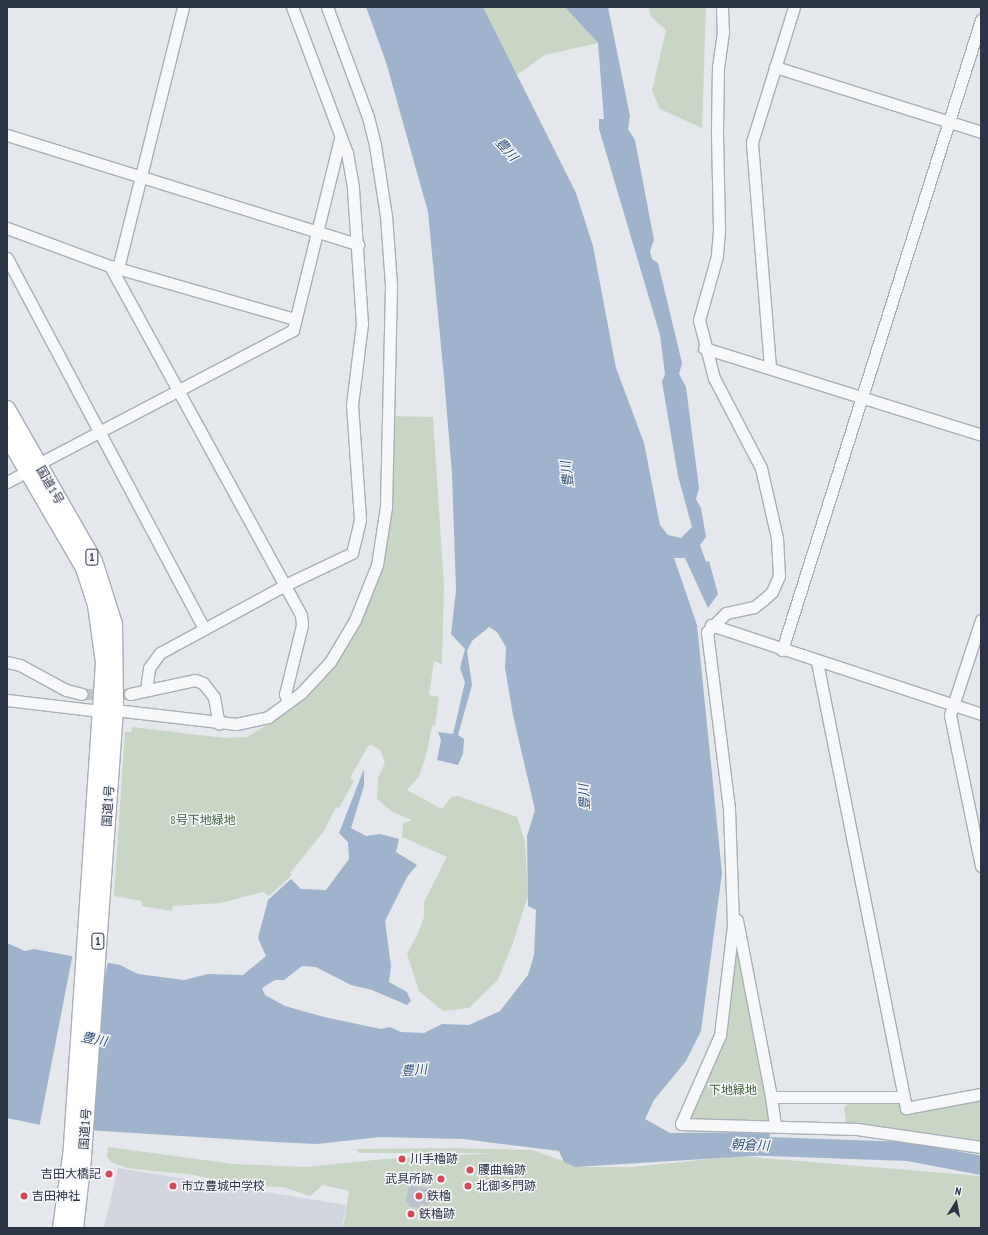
<!DOCTYPE html>
<html>
<head>
<meta charset="utf-8">
<style>
	body { margin:0 }
	#map { position:relative; width:988px; height:1235px; overflow:hidden; background:#e4e7ec; font-family:"PT Sans Narrow","Noto Sans JP",sans-serif }
	div>[style] { position:absolute }
	.built>* { inset:0; background:#d2d6de }
	.green>* { inset:0; background:#c9d6c5 }
	.water>* { inset:0; background:#9fb4cc }
	.pier>* { inset:0; background:#e4e7ec; transform-origin:0 0 }
	.river>* { height:19px; margin:-9.5px; padding:0 9.5px; transform-origin:9.5px; border-radius:9.5px; background:#9fb4cc }
	.building>* { inset:0; background:#bbc0ca }
	.minor-tunnel>* { height:11px; margin-top:-5.5px; transform-origin:0; background:repeating-linear-gradient(90deg,#bfc3cb 0 11px,transparent 0 16.5px) }
	.roads { filter:drop-shadow(1px 0 #a9aeb7) drop-shadow(-1px 0 #a9aeb7) drop-shadow(0 1px #a9aeb7) drop-shadow(0 -1px #a9aeb7) }
	.minor>* { height:11px; margin:-5.5px; padding:0 5.5px; transform-origin:5.5px; border-radius:5.5px; background:#f7f8fa }
	.highway>* { height:16px; margin:-8px; padding:0 8px; transform-origin:8px; border-radius:8px; background:#fff }
	.dots>* { width:11px; height:11px; translate:-50% -50%; box-sizing:border-box; border:2px solid #f4f6f9; border-radius:50% }
	span { translate:-50% -50%; white-space:nowrap; text-align:center; line-height:1.15; -webkit-text-stroke:3px #f4f6f9; paint-order:stroke }
	.shield-label span { padding:1px 3px; background:#f4f6f9; border:1px solid; border-radius:3px; -webkit-text-stroke-width:0 }
	.shield-label { font-size:11px; color:#2b3445; font-weight:700 }
	.street-label { font-size:12px; color:#2b3445 }
	.park-label { font-size:12px; color:#3f6138 }
	.poi-label { font-size:12px; color:#2b3445 }
	.left { translate:0 -50%; text-align:left }
	.right { translate:-100% -50%; text-align:right }
	.water-label { font-size:13px; color:#34527a; font-style:italic }
	.frame { position:absolute; inset:0; border:8px solid #2b3445; pointer-events:none }
	.north { position:absolute; left:936px; top:1183px; width:40px; height:40px; -webkit-text-stroke:3px #f4f6f9; paint-order:stroke; rotate:11deg; font-size:11px; font-weight:700; line-height:16px; text-align:center; color:#2b3445 }
	.north::after { content:''; display:block; margin:auto; width:14px; height:18px; background:#2b3445; clip-path:polygon(50% 0,100% 100%,50% 72%,0 100%) }
</style>
</head>
<body>
<div id="map">
	<div class="built">
		<div style="clip-path:polygon(118px 1168px,346px 1205px,342px 1228px,104px 1228px)"></div>
	</div>
	<div class="green">
		<div style="clip-path:polygon(483px 7px,565px 7px,598px 43px,545px 55px,517px 75px)"></div>
		<div style="clip-path:polygon(648px 7px,706px 7px,702px 128px,660px 109px,652px 91px,666px 30px,651px 17px)"></div>
		<div style="clip-path:polygon(390px 416px,433px 417px,444px 586px,442px 664px,434px 661px,429px 695px,439px 697px,435px 726px,432px 726px,425px 760px,418px 778px,407px 790px,442px 809px,451px 797px,458px 796px,517px 817px,525px 842px,528px 895px,514px 940px,498px 980px,469px 1008px,443px 1011px,419px 991px,407px 954px,418px 933px,424px 917px,424px 902px,447px 857px,402px 837px,403px 823px,412px 820px,392px 812px,377px 799px,378px 778px,385px 763px,380px 750px,372px 745px,368px 746px,350px 778px,354px 781px,339px 808px,336px 807px,324px 831px,291px 872px,291px 876px,269px 896px,263px 892px,221px 903px,173px 906px,172px 911px,142px 906px,142px 901px,114px 896px,125px 732px,131px 732px,132px 727px,225px 738px,247px 737px,288px 712px,314px 689px,338px 660px,355px 631px,375px 588px,389px 531px)"></div>
		<div style="clip-path:polygon(733px 925px,775px 1125px,681px 1124px,720px 1035px)"></div>
		<div style="clip-path:polygon(981px 1095px,981px 1147px,847px 1129px,844px 1108px,855px 1097px,904px 1097px,906px 1108px)"></div>
		<div style="clip-path:polygon(108px 1147px,234px 1164px,307px 1167px,384px 1159px,495px 1153px,359px 1153px,356px 1149px,449px 1148px,532px 1150px,581px 1167px,633px 1167px,739px 1156px,981px 1176px,981px 1228px,343px 1228px,349px 1191px,323px 1185px,310px 1196px,283px 1187px,243px 1186px,194px 1175px,127px 1168px,111px 1162px,107px 1156px)"></div>
	</div>
	<div class="water">
		<div style="clip-path:polygon(366px 7px,483px 7px,576px 193px,593px 246px,616px 368px,644px 443px,660px 525px,668px 535px,681px 538px,692px 527px,678px 476px,662px 382px,665px 374px,660px 335px,599px 129px,599px 119px,604px 119px,598px 43px,565px 7px,608px 7px,630px 116px,628px 129px,635px 140px,654px 240px,650px 251px,652px 259px,658px 263px,682px 363px,679px 374px,686px 387px,699px 488px,696px 499px,701px 508px,706px 537px,700px 545px,706px 562px,709px 561px,718px 594px,708px 608px,685px 558px,674px 558px,697px 625px,722px 873px,701px 1031px,686px 1061px,654px 1100px,645px 1119px,670px 1133px,770px 1132px,769px 1155px,575px 1167px,564px 1162px,559px 1151px,463px 1139px,380px 1137px,317px 1144px,274px 1142px,55px 1128px,7px 1118px,7px 943px,25px 951px,34px 949px,120px 965px,138px 974px,184px 980px,208px 974px,243px 975px,266px 956px,258px 938px,268px 900px,291px 879px,301px 889px,326px 890px,349px 859px,348px 842px,339px 833px,364px 769px,364px 786px,351px 828px,366px 836px,380px 834px,399px 839px,396px 852px,417px 865px,407px 877px,385px 921px,391px 966px,389px 982px,407px 992px,411px 1001px,407px 1005px,372px 990px,351px 985px,316px 967px,302px 966px,284px 980px,275px 980px,262px 988px,265px 995px,285px 1006px,324px 1017px,381px 1029px,390px 1027px,401px 1032px,424px 1033px,442px 1024px,469px 1025px,500px 1011px,528px 975px,534px 955px,536px 910px,528px 906px,527px 836px,535px 810px,513px 715px,505px 668px,506px 647px,497px 632px,489px 627px,472px 641px,467px 651px,472px 685px,458px 735px,464px 739px,463px 754px,458px 765px,437px 760px,441px 740px,438px 732px,453px 734px,465px 682px,460px 668px,465px 649px,451px 634px,456px 590px,452px 474px,444px 377px,428px 212px,386px 62px)"></div>
	</div>
	<div class="pier">
		<div style="left:73px;top:953px;width:36px;height:178px;rotate:11deg"></div>
	</div>
	<div class="river">
		<div style="left:744px;top:1145px;width:163px;rotate:2.1deg"></div>
		<div style="left:907px;top:1151px;width:75px;rotate:10.7deg"></div>
	</div>
	<div class="building">
		<div style="clip-path:polygon(409px 1185px,431px 1189px,428px 1206px,421px 1204px,420px 1208px,408px 1206px,409px 1203px,406px 1202px)"></div>
	</div>
	<div class="minor-tunnel">
		<div style="left:82px;top:694px;width:48px"></div>
	</div>
	<div class="roads">
		<div class="minor">
			<div style="left:722px;top:7px;width:25px;rotate:88deg"></div>
			<div style="left:723px;top:32px;width:34px;rotate:98deg"></div>
			<div style="left:718px;top:66px;width:67px;rotate:90.9deg"></div>
			<div style="left:717px;top:133px;width:98px;rotate:88.8deg"></div>
			<div style="left:719px;top:231px;width:25px;rotate:95deg"></div>
			<div style="left:717px;top:256px;width:66px;rotate:105.7deg"></div>
			<div style="left:699px;top:320px;width:60px;rotate:75.5deg"></div>
			<div style="left:714px;top:378px;width:102px;rotate:62.4deg"></div>
			<div style="left:761px;top:468px;width:72px;rotate:77.1deg"></div>
			<div style="left:777px;top:538px;width:38px;rotate:87deg"></div>
			<div style="left:779px;top:576px;width:17px;rotate:114deg"></div>
			<div style="left:772px;top:592px;width:12px;rotate:138deg"></div>
			<div style="left:763px;top:600px;width:11px;rotate:142deg"></div>
			<div style="left:754px;top:607px;width:29px;rotate:168deg"></div>
			<div style="left:726px;top:613px;width:27px;rotate:135deg"></div>
			<div style="left:707px;top:632px;width:178px;rotate:82.9deg"></div>
			<div style="left:729px;top:809px;width:116px;rotate:88deg"></div>
			<div style="left:733px;top:925px;width:111px;rotate:96.7deg"></div>
			<div style="left:720px;top:1035px;width:97px;rotate:113.7deg"></div>
			<div style="left:681px;top:1124px;width:176px;rotate:1.6deg"></div>
			<div style="left:857px;top:1129px;width:125px;rotate:8.3deg"></div>
			<div style="left:775px;top:67px;width:216px;rotate:17.5deg"></div>
			<div style="left:7px;top:135px;width:368px;rotate:17.3deg"></div>
			<div style="left:7px;top:228px;width:110px;rotate:20.3deg"></div>
			<div style="left:110px;top:266px;width:192px;rotate:16deg"></div>
			<div style="left:7px;top:258px;width:420px;rotate:62deg"></div>
			<div style="left:110px;top:266px;width:398px;rotate:61.3deg"></div>
			<div style="left:301px;top:615px;width:10px;rotate:84deg"></div>
			<div style="left:302px;top:625px;width:71px;rotate:103.8deg"></div>
			<div style="left:285px;top:694px;width:9px;rotate:72deg"></div>
			<div style="left:118px;top:268px;width:269px;rotate:-76deg"></div>
			<div style="left:704px;top:348px;width:290px;rotate:17.4deg"></div>
			<div style="left:770px;top:367px;width:226px;rotate:-94.6deg"></div>
			<div style="left:752px;top:142px;width:141px;rotate:-72.7deg"></div>
			<div style="left:38px;top:464px;width:288px;rotate:-27.7deg"></div>
			<div style="left:293px;top:330px;width:198px;rotate:-76.2deg"></div>
			<div style="left:7px;top:482px;width:24px;rotate:-28deg"></div>
			<div style="left:981px;top:620px;width:100px;rotate:108.1deg"></div>
			<div style="left:950px;top:715px;width:154px;rotate:78.4deg"></div>
			<div style="left:711px;top:625px;width:284px;rotate:18.2deg"></div>
			<div style="left:782px;top:650px;width:661px;rotate:-72.47deg"></div>
			<div style="left:7px;top:662px;width:13px;rotate:13deg"></div>
			<div style="left:20px;top:665px;width:52px;rotate:28.5deg"></div>
			<div style="left:66px;top:690px;width:16px;rotate:14deg"></div>
			<div style="left:817px;top:662px;width:455px;rotate:78.7deg"></div>
			<div style="left:906px;top:1108px;width:76px;rotate:-10.6deg"></div>
			<div style="left:146px;top:690px;width:22px;rotate:-82deg"></div>
			<div style="left:149px;top:668px;width:19px;rotate:-54deg"></div>
			<div style="left:160px;top:653px;width:142px;rotate:-28.5deg"></div>
			<div style="left:285px;top:585px;width:74px;rotate:-25.5deg"></div>
			<div style="left:352px;top:553px;width:16px;rotate:-76deg"></div>
			<div style="left:356px;top:537px;width:18px;rotate:-77deg"></div>
			<div style="left:360px;top:519px;width:114px;rotate:-94deg"></div>
			<div style="left:352px;top:405px;width:82px;rotate:-83deg"></div>
			<div style="left:362px;top:324px;width:137px;rotate:-93.8deg"></div>
			<div style="left:353px;top:187px;width:35px;rotate:-100deg"></div>
			<div style="left:347px;top:153px;width:156px;rotate:-110.6deg"></div>
			<div style="left:130px;top:694px;width:66px;rotate:-12.2deg"></div>
			<div style="left:195px;top:680px;width:9px;rotate:21deg"></div>
			<div style="left:203px;top:683px;width:18px;rotate:52deg"></div>
			<div style="left:214px;top:697px;width:27px;rotate:80deg"></div>
			<div style="left:7px;top:700px;width:94px;rotate:6.7deg"></div>
			<div style="left:115px;top:710px;width:122px;rotate:6.6deg"></div>
			<div style="left:236px;top:724px;width:33px;rotate:-12deg"></div>
			<div style="left:268px;top:717px;width:41px;rotate:-36deg"></div>
			<div style="left:301px;top:693px;width:42px;rotate:-46.9deg"></div>
			<div style="left:330px;top:662px;width:49px;rotate:-59.2deg"></div>
			<div style="left:355px;top:620px;width:59px;rotate:-68.2deg"></div>
			<div style="left:377px;top:565px;width:59px;rotate:-81.2deg"></div>
			<div style="left:386px;top:507px;width:222px;rotate:-88.7deg"></div>
			<div style="left:391px;top:285px;width:69px;rotate:-94.1deg"></div>
			<div style="left:386px;top:216px;width:72px;rotate:-98.8deg"></div>
			<div style="left:375px;top:145px;width:29px;rotate:-104deg"></div>
			<div style="left:368px;top:117px;width:117px;rotate:-110.4deg"></div>
			<div style="left:737px;top:920px;width:180px;rotate:79.1deg"></div>
			<div style="left:775px;top:1125px;width:28px;rotate:-98deg"></div>
			<div style="left:771px;top:1097px;width:133px"></div>
		</div>
		<div class="highway">
			<div style="left:7px;top:409px;width:175px;rotate:60.2deg"></div>
			<div style="left:94px;top:561px;width:66px;rotate:72.4deg"></div>
			<div style="left:114px;top:624px;width:86px;rotate:89.3deg"></div>
			<div style="left:115px;top:710px;width:449px;rotate:94.1deg"></div>
			<div style="left:83px;top:1158px;width:70px;rotate:96.5deg"></div>
			<div style="left:7px;top:436px;width:153px;rotate:59.7deg"></div>
			<div style="left:84px;top:568px;width:39px;rotate:72deg"></div>
			<div style="left:96px;top:605px;width:59px;rotate:82.1deg"></div>
			<div style="left:104px;top:663px;width:494px;rotate:93.8deg"></div>
			<div style="left:71px;top:1156px;width:73px;rotate:97.9deg"></div>
		</div>
	</div>
	<div class="dots">
		<div style="left:402px;top:1159px;background:#d1495b"></div>
		<div style="left:470px;top:1170px;background:#d1495b"></div>
		<div style="left:109px;top:1174px;background:#d1495b"></div>
		<div style="left:441px;top:1179px;background:#d1495b"></div>
		<div style="left:173px;top:1186px;background:#d1495b"></div>
		<div style="left:468px;top:1186px;background:#d1495b"></div>
		<div style="left:24px;top:1196px;background:#d1495b"></div>
		<div style="left:419px;top:1196px;background:#d1495b"></div>
		<div style="left:411px;top:1214px;background:#d1495b"></div>
	</div>
	<div class="shield-label">
		<span style="left:92px;top:557px">1</span>
		<span style="left:98px;top:941px">1</span>
	</div>
	<div class="street-label">
		<span style="left:50px;top:485px;rotate:60deg">国道1号</span>
		<span style="left:108px;top:806px;rotate:-86deg">国道1号</span>
		<span style="left:85px;top:1129px;rotate:-86deg">国道1号</span>
	</div>
	<div class="park-label">
		<span style="left:203px;top:820px">8号下地緑地</span>
		<span style="left:733px;top:1090px">下地緑地</span>
	</div>
	<div class="poi-label">
		<span class="left" style="left:410px;top:1159px">川手櫓跡</span>
		<span class="left" style="left:478px;top:1170px">腰曲輪跡</span>
		<span class="right" style="left:101px;top:1174px">吉田大橋記</span>
		<span class="right" style="left:433px;top:1179px">武具所跡</span>
		<span class="left" style="left:181px;top:1186px">市立豊城中学校</span>
		<span class="left" style="left:476px;top:1186px">北御多門跡</span>
		<span class="left" style="left:32px;top:1196px">吉田神社</span>
		<span class="left" style="left:427px;top:1196px">鉄櫓</span>
		<span class="left" style="left:419px;top:1214px">鉄櫓跡</span>
	</div>
	<div class="water-label">
		<span style="left:506px;top:150px;rotate:48deg">豊川</span>
		<span style="left:568px;top:474px;rotate:-97deg">豊川</span>
		<span style="left:585px;top:797px;rotate:-93deg">豊川</span>
		<span style="left:94px;top:1040px;rotate:11deg">豊川</span>
		<span style="left:414px;top:1071px;rotate:-4deg">豊川</span>
		<span style="left:750px;top:1146px;rotate:2deg">朝倉川</span>
	</div>
	<div class="frame"></div>
	<div class="north">N</div>
</div>
</body>
</html>
